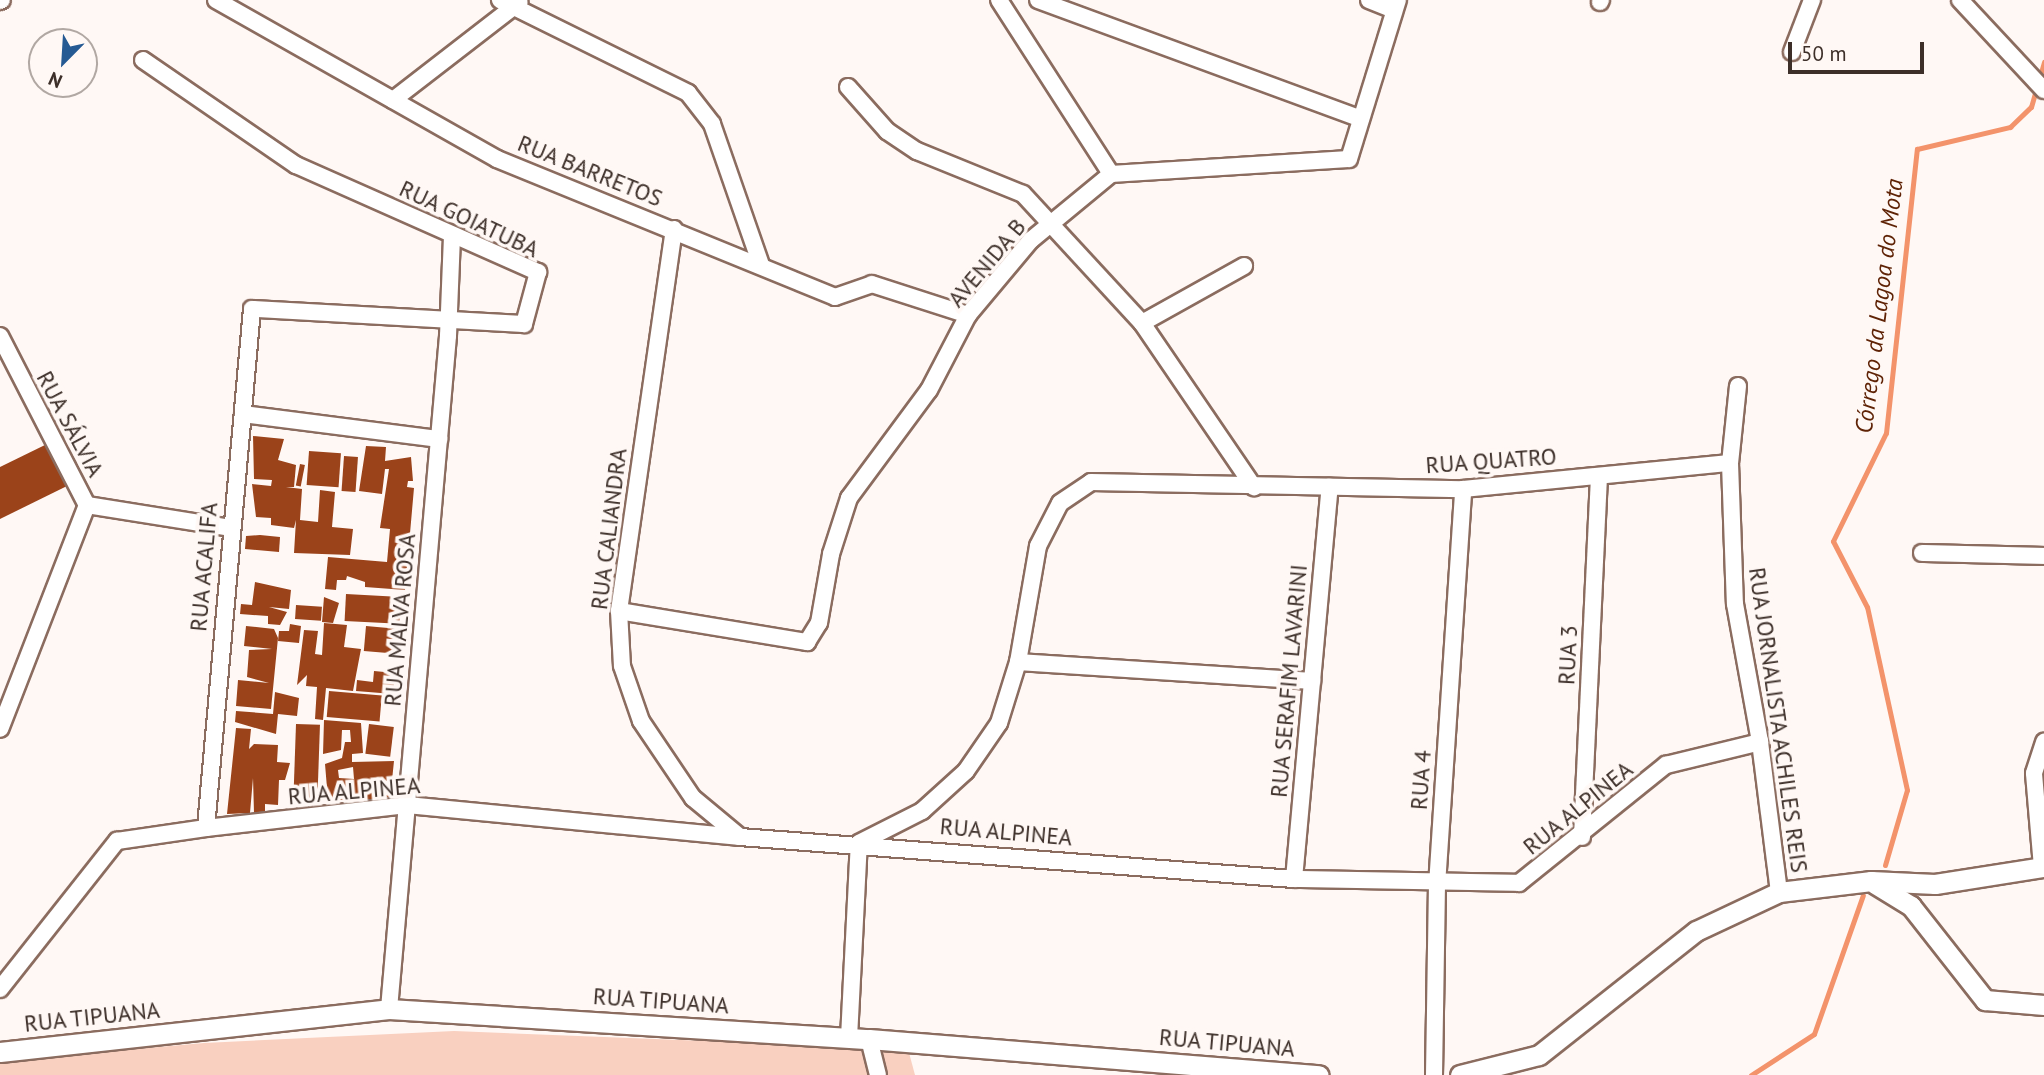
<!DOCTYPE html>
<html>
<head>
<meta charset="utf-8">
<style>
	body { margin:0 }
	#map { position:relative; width:2044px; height:1075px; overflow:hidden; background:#fff8f5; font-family:"PT Sans",sans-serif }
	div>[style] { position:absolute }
	.green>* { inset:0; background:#f9d0c0 }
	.stream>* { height:5px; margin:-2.5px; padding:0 2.5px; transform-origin:2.5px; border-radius:2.5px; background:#f3936b }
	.building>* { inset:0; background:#9b431a; transform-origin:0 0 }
	.roads { filter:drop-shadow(2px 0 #8b6c5f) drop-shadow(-2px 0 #8b6c5f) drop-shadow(0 2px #8b6c5f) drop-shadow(0 -2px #8b6c5f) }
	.minor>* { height:16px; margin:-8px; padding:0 8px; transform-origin:8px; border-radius:8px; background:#fff }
	.tertiary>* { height:19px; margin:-9.5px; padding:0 9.5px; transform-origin:9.5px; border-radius:9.5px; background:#fff }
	span { translate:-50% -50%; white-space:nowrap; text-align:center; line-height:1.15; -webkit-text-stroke:7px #fff8f5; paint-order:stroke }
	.street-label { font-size:23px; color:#3d2f29 }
	.water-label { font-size:24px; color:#5f2306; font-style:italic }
	.north { position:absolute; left:28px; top:28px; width:70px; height:70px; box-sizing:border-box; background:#fff8f5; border:2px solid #b1a8a3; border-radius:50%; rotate:204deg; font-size:19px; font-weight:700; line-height:28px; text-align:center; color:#3d2f29 }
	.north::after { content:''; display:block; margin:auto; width:24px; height:32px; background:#255a93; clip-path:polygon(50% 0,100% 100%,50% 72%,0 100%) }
	.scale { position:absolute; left:1788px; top:42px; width:136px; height:32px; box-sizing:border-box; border:4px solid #3d2f29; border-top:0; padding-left:9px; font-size:21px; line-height:24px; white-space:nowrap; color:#3d2f29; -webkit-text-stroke:5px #fff8f5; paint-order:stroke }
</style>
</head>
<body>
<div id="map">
	<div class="green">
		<div style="clip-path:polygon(454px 1031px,908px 1049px,915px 1075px,0 1075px,0 1061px,204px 1043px)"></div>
	</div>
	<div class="stream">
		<div style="left:1885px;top:865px;width:78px;rotate:-73.7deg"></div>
		<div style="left:1907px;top:790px;width:187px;rotate:-102.3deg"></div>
		<div style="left:1867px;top:607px;width:74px;rotate:-117.3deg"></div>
		<div style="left:1833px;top:541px;width:120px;rotate:-63.9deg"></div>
		<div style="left:1886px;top:433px;width:286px;rotate:-83.8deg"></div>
		<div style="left:1917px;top:149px;width:96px;rotate:-13.3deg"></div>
		<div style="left:2010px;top:127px;width:29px;rotate:-44deg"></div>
		<div style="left:2031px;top:107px;width:47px;rotate:-73.9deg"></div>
		<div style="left:1751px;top:1075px;width:75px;rotate:-33.1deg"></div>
		<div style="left:1814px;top:1034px;width:147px;rotate:-70.6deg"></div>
	</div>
	<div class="building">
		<div style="clip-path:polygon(253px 436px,284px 439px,278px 460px,296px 465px,294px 487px,286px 487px,302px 489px,300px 520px,318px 522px,320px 490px,335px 492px,332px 527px,353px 529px,350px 555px,294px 553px,296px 520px,294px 528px,271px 525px,271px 518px,256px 517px,252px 484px,271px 486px,272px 480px,254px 479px)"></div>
		<div style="clip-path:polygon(47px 444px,67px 486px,0 519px,0 467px)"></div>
		<div style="clip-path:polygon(366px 446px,386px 447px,385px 461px,411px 457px,413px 481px,408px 481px,407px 487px,414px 488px,405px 590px,365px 587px,365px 582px,347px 576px,346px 580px,337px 580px,336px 590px,325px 589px,328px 557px,387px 562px,390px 529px,380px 528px,389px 469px,385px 469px,382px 494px,359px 491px)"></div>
		<div style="left:309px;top:451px;width:32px;height:34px;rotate:4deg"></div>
		<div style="left:344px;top:456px;width:14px;height:35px;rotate:4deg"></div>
		<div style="left:300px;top:464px;width:5px;height:22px;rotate:11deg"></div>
		<div style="clip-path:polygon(260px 535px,280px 537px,279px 552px,245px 549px,246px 536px)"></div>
		<div style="clip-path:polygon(255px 582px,291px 590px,289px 609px,269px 607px,287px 612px,280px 625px,268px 624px,268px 616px,240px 614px,241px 604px,252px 605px)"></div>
		<div style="left:346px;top:594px;width:55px;height:27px;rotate:3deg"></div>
		<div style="clip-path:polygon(324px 597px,339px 603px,333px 623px,322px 622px)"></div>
		<div style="left:296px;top:605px;width:26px;height:14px;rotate:4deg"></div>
		<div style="clip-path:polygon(324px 623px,347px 625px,344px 647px,361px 649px,353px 691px,326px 688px,323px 720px,315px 719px,317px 687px,306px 686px,307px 675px,297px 685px,304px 630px,318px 631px,315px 654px,322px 655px)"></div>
		<div style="clip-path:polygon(290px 624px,301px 626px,299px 643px,278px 641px,279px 631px,289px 631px)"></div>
		<div style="clip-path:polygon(246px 626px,274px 629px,278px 638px,271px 709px,236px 706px,238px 680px,269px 683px,247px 677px,249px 650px,272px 649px,244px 646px)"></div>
		<div style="left:366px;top:626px;width:36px;height:25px;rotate:5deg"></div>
		<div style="clip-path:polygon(374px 671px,395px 673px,393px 694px,356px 691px,357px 680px,373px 682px)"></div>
		<div style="left:329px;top:691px;width:53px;height:26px;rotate:5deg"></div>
		<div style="clip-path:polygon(275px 692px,299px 698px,297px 716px,278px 714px,276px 734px,235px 722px,236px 711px,273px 714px)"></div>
		<div style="clip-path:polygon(evenodd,324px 720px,361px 723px,363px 753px,352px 754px,352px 762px,394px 761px,390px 800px,320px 800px,320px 788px,327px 788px,325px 764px,342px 758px,345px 742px,351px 742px,350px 730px,342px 730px,341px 750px,323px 754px,324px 720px,353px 767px,354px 779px,339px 778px,338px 770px,353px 767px)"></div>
		<div style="left:296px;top:724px;width:24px;height:74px;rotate:2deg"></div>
		<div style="left:369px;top:724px;width:25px;height:30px;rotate:7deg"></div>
		<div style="clip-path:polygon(236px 728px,251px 729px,249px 749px,254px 744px,278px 745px,277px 762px,290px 763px,285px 780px,279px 780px,278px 805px,265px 804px,265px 812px,254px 813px,253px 778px,250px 813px,227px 814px)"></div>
	</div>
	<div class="roads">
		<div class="minor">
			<div style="left:216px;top:0;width:323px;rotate:29.5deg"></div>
			<div style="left:497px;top:159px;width:365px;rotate:22.2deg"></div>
			<div style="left:835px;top:297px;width:39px;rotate:-19deg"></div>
			<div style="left:872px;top:284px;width:101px;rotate:17.9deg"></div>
			<div style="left:500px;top:0;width:210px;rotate:26.3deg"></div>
			<div style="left:688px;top:93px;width:39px;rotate:52deg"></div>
			<div style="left:712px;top:124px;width:149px;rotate:70.8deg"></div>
			<div style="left:999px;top:0;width:207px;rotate:57.2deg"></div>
			<div style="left:1038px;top:0;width:344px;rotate:20.2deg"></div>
			<div style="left:1369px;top:0;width:27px;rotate:22deg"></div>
			<div style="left:1960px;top:0;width:123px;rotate:47deg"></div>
			<div style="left:0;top:1px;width:2px;rotate:-27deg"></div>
			<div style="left:1600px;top:2px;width:2px;rotate:-63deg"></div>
			<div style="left:1792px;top:52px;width:56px;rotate:-69deg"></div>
			<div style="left:143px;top:60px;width:186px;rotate:34.5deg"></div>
			<div style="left:296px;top:165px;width:265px;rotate:23.9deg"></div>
			<div style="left:538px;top:272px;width:54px;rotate:105.1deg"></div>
			<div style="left:524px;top:324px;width:272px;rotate:-176.8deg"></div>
			<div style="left:252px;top:309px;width:521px;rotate:95.07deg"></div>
			<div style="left:848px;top:87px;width:59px;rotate:48.4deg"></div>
			<div style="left:887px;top:131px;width:36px;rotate:34deg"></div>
			<div style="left:917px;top:151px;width:114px;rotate:22.1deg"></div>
			<div style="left:1023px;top:194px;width:176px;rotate:47.3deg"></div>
			<div style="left:1142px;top:323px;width:199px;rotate:55.7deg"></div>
			<div style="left:393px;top:100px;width:160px;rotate:-37.7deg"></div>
			<div style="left:674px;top:229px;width:386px;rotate:98.2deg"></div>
			<div style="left:619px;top:611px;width:55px;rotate:86.9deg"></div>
			<div style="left:622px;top:666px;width:58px;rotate:70.9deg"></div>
			<div style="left:641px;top:721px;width:93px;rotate:56deg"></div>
			<div style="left:693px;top:798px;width:61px;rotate:39.7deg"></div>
			<div style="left:1142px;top:323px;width:117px;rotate:-29.2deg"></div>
			<div style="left:0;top:336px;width:190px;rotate:62.8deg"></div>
			<div style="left:87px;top:505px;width:240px;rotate:111.2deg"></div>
			<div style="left:1738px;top:386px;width:77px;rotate:95.9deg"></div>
			<div style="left:1730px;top:463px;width:141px;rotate:88deg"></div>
			<div style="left:1735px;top:604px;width:140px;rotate:79.7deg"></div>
			<div style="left:1760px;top:742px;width:151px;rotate:82.8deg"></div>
			<div style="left:243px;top:414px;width:198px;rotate:7.3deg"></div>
			<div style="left:87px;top:505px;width:145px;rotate:9.1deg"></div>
			<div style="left:1922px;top:553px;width:122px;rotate:1.4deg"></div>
			<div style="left:619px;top:611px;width:191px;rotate:9.4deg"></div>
			<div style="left:807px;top:642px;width:22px;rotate:-58deg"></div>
			<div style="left:819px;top:623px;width:70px;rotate:-80.1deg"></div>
			<div style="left:831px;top:554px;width:59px;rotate:-72.2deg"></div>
			<div style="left:849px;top:498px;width:134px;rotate:-53.5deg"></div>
			<div style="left:929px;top:390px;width:85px;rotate:-62.5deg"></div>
			<div style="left:968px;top:315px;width:98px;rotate:-50deg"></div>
			<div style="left:1031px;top:240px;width:104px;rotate:-39.5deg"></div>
			<div style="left:1111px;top:174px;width:238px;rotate:-3.6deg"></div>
			<div style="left:1349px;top:159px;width:166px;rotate:-72.9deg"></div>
			<div style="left:1018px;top:662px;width:295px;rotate:3.7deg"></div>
			<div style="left:1582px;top:837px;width:361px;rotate:-87.3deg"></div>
			<div style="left:2042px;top:867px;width:94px;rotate:-94.9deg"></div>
			<div style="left:2034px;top:773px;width:33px;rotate:-72deg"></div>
			<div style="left:1294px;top:879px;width:394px;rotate:-84.8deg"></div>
			<div style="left:0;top:989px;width:189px;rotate:-51.7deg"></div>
			<div style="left:117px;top:841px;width:90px;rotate:-8.3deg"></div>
			<div style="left:206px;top:828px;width:202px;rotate:-6.5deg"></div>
			<div style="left:407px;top:805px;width:335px;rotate:5.5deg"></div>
			<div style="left:740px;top:837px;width:556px;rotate:4.34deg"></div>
			<div style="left:1294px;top:879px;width:225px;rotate:1deg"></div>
			<div style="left:1519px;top:883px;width:189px;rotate:-38.8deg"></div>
			<div style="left:1666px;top:765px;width:97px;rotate:-13.7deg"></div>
			<div style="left:389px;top:1009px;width:676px;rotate:-84.99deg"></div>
			<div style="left:448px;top:336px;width:101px;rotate:-87.7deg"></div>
			<div style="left:849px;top:1038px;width:195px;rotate:-87.1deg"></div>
			<div style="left:859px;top:843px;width:71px;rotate:-26.9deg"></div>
			<div style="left:922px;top:811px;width:59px;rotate:-42.3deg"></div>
			<div style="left:966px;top:771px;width:58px;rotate:-55.5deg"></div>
			<div style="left:999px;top:723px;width:64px;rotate:-72.7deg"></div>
			<div style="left:1018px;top:662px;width:118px;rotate:-80.2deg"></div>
			<div style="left:1038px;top:546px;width:48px;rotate:-62.9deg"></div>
			<div style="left:1060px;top:503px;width:37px;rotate:-34deg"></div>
			<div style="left:1091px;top:482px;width:372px;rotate:1.1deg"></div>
			<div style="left:1463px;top:489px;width:268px;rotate:-5.6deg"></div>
			<div style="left:869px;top:1039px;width:37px;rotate:76deg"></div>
			<div style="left:1434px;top:1075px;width:190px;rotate:-89.1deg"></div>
			<div style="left:1437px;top:885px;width:397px;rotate:-86.2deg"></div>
		</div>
		<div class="tertiary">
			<div style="left:1875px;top:884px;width:42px;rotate:31.4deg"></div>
			<div style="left:1911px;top:906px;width:120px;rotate:51.8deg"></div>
			<div style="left:1985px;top:1000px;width:59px;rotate:4.8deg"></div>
			<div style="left:0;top:1052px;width:391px;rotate:-6.3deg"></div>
			<div style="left:389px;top:1009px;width:481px;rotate:3.6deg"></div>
			<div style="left:869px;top:1039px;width:451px;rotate:4.6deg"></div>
			<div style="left:1460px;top:1075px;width:81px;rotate:-14.2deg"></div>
			<div style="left:1539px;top:1055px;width:200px;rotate:-38.3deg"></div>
			<div style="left:1696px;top:931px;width:92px;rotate:-25.2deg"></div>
			<div style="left:1779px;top:892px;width:93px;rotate:-6.8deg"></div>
			<div style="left:1871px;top:881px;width:64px;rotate:2.7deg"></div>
			<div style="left:1935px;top:884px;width:110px;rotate:-8.9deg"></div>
		</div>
	</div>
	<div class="street-label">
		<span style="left:590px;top:171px;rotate:22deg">RUA BARRETOS</span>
		<span style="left:469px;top:219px;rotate:25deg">RUA GOIATUBA</span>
		<span style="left:987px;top:263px;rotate:-50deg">AVENIDA B</span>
		<span style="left:70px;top:424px;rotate:62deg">RUA SÁLVIA</span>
		<span style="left:1491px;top:461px;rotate:-4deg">RUA QUATRO</span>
		<span style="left:609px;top:529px;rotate:-83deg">RUA CALIANDRA</span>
		<span style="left:204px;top:567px;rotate:-85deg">RUA ACALIFA</span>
		<span style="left:400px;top:620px;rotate:-85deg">RUA MALVA ROSA</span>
		<span style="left:1568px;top:655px;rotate:-87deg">RUA 3</span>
		<span style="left:1289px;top:681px;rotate:-85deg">RUA SERAFIM LAVARINI</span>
		<span style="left:1778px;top:720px;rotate:82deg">RUA JORNALISTA ACHILES REIS</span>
		<span style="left:1421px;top:780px;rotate:-86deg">RUA 4</span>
		<span style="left:354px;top:791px;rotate:-5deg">RUA ALPINEA</span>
		<span style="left:1578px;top:808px;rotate:-39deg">RUA ALPINEA</span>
		<span style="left:1006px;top:832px;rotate:5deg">RUA ALPINEA</span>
		<span style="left:661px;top:1001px;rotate:4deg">RUA TIPUANA</span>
		<span style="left:92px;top:1017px;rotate:-6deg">RUA TIPUANA</span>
		<span style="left:1227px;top:1043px;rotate:5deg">RUA TIPUANA</span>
	</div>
	<div class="water-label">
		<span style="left:1879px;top:306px;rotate:-83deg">Córrego da Lagoa do Mota</span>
	</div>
	<div class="north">N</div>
	<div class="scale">50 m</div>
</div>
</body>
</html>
